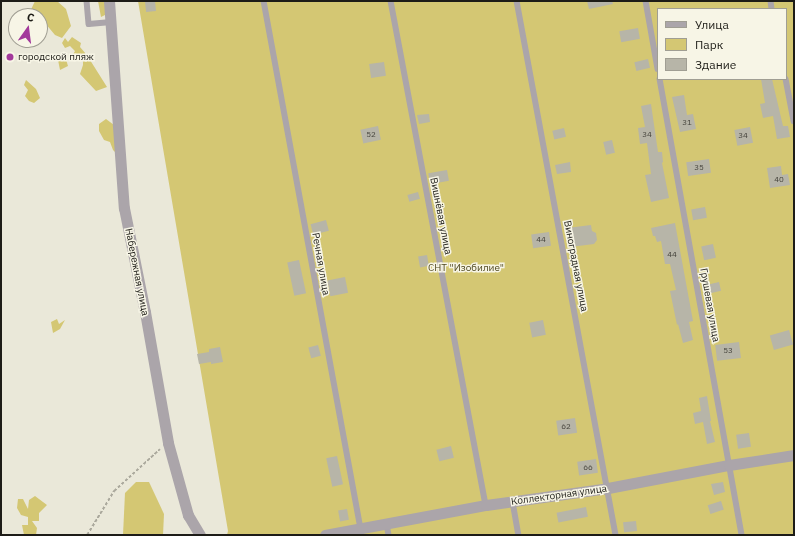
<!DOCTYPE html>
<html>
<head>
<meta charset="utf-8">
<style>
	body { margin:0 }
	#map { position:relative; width:795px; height:536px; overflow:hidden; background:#eae8d9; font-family:"IBM Plex Sans",sans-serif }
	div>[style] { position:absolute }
	.green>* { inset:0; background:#d4c773 }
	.building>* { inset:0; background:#b7b5a8; transform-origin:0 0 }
	.path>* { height:1.5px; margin-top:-0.75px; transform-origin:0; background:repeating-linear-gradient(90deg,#aaa89c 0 3px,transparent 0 5px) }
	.lane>* { height:5.5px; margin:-2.75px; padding:0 2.75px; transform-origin:2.75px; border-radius:2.75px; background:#aba5aa }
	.street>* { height:11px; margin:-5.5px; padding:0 5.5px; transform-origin:5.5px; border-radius:5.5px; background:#aba5aa }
	.dots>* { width:11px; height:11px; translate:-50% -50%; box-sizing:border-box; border:2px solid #f7f5e6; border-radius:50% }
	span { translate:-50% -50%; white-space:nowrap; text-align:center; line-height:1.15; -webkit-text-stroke:3px #f7f5e6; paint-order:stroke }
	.number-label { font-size:8px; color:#44423b }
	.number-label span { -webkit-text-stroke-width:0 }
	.poi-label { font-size:10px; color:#1d1c17 }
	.left { translate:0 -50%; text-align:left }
	.street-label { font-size:10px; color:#1d1c17 }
	.park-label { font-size:10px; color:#4e471e }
	.frame { position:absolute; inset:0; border:2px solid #1d1c17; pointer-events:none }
	.legend { position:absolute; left:657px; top:8px; width:130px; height:72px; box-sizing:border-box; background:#f7f5e6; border:1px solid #a09e93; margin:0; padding:5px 7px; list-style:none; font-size:12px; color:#1d1c17 }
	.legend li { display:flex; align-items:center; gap:8px; height:20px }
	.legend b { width:20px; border:1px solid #a09e93 }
	.north { position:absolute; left:8px; top:8px; width:40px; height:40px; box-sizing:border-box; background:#f7f5e6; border:1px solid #a09e93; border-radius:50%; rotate:14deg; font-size:11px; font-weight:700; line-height:16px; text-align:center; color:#1d1c17 }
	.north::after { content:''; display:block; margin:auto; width:14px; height:18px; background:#a3399b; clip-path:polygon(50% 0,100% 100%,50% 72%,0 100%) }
</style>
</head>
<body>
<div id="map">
	<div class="green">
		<div style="clip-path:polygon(35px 1px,57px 1px,66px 9px,71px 26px,62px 38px,55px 35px,45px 23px,40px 21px,40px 16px,28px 16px)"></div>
		<div style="clip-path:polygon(98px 1px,106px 1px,107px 14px,101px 17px)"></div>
		<div style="clip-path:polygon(evenodd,138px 1px,794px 1px,794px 535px,227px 535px,228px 531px,138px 1px,658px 9px,786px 9px,786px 79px,658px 79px,658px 9px)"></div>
		<div style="clip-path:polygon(72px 37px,81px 43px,80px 47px,86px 54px,79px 55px,76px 60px,71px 58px,75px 51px,70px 46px,65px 48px,62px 43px,65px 38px,68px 42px)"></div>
		<div style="clip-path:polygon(65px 56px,68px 66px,60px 70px,58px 60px)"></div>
		<div style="clip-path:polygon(83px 56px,90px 60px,107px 87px,96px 91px,80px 74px,83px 65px)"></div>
		<div style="clip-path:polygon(26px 80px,36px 89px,40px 98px,34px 103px,29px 101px,25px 96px,28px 90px,24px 85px)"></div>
		<div style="clip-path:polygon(106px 119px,114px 125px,117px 154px,113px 150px,110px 142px,104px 140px,99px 131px,99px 124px)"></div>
		<div style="clip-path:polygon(57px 319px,59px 324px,65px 320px,60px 329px,53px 333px,51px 322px)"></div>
		<div style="clip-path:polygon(136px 482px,149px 482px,164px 514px,163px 535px,123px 535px,125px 493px)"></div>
		<div style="clip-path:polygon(35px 496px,47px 505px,39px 513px,39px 521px,32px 521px,37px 528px,36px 535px,24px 535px,22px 525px,28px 525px,28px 517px,21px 515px,17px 508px,18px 499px,23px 499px,28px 509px,29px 500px)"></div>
	</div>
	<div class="building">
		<div style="left:155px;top:1px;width:10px;height:10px;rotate:84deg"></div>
		<div style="clip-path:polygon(587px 1px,612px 1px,613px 4px,589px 9px)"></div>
		<div style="left:638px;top:28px;width:11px;height:19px;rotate:80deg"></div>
		<div style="left:648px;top:59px;width:9px;height:14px;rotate:77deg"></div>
		<div style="left:384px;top:62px;width:14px;height:15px;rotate:82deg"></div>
		<div style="clip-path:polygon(761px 79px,772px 79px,783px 126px,788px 126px,790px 137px,777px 139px,773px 116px,763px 118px,760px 104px,765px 103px)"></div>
		<div style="clip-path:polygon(684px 95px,687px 115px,693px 114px,696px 129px,680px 132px,672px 97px)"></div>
		<div style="clip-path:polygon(651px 104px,658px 152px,662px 152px,663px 162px,662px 163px,669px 198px,651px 202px,645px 175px,651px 174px,647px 143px,640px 144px,638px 128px,645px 127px,641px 106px)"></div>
		<div style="clip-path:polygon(429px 114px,430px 122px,419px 124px,417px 115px)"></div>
		<div style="left:378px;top:126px;width:14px;height:18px;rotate:78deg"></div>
		<div style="left:750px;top:127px;width:16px;height:16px;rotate:79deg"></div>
		<div style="left:564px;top:128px;width:9px;height:12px;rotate:77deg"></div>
		<div style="left:612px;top:140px;width:13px;height:9px;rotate:77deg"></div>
		<div style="left:709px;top:159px;width:14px;height:23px;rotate:82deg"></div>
		<div style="clip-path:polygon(570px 162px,571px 172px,557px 174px,555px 165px)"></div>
		<div style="clip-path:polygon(781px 166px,782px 175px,788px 174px,790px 185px,770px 188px,767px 168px)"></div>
		<div style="left:447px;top:170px;width:11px;height:19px;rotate:80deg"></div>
		<div style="left:418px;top:192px;width:7px;height:11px;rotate:74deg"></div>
		<div style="left:705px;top:207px;width:11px;height:14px;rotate:80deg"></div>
		<div style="left:326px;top:220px;width:11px;height:16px;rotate:75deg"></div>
		<div style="clip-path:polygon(675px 223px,693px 321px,689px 322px,693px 340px,683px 343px,678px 324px,677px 325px,670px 291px,676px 290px,670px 264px,665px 264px,661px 241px,657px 242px,655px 236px,653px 236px,651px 228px)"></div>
		<div style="clip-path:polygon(591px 225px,592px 231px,596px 233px,597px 240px,594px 244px,570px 247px,567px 228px)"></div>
		<div style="left:549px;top:232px;width:14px;height:18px;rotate:82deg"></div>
		<div style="left:713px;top:244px;width:14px;height:12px;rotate:78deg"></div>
		<div style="left:427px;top:255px;width:11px;height:9px;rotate:80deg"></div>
		<div style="left:299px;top:260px;width:34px;height:12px;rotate:78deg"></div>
		<div style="left:345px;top:277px;width:16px;height:18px;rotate:79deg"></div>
		<div style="left:719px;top:282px;width:9px;height:13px;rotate:77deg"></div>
		<div style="left:543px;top:320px;width:15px;height:14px;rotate:79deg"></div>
		<div style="left:789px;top:330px;width:15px;height:20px;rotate:74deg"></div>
		<div style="left:739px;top:342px;width:16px;height:24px;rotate:83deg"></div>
		<div style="left:318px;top:345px;width:11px;height:10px;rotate:75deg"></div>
		<div style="clip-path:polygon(220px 347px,223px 362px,211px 364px,211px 362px,199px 364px,197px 354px,209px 352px,209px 349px)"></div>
		<div style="clip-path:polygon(707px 396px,711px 421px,710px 421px,715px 442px,707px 444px,703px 422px,695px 424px,693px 413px,701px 411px,699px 398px)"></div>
		<div style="left:575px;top:418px;width:15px;height:19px;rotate:82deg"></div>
		<div style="left:749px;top:433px;width:14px;height:13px;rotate:82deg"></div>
		<div style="left:451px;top:446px;width:12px;height:15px;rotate:76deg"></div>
		<div style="left:337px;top:456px;width:29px;height:11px;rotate:78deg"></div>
		<div style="left:596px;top:459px;width:14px;height:19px;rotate:82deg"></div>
		<div style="clip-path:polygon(723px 482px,725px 492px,714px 495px,711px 484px)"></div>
		<div style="left:721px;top:501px;width:9px;height:14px;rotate:72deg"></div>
		<div style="left:586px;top:507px;width:10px;height:30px;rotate:79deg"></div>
		<div style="left:347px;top:509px;width:11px;height:9px;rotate:80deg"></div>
		<div style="left:636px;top:521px;width:10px;height:13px;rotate:84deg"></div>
	</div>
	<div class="path">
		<div style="left:87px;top:535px;width:52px;rotate:-58.5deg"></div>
		<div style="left:114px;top:491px;width:62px;rotate:-42.4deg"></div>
	</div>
	<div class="lane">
		<div style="left:87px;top:1px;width:23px;rotate:85deg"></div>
		<div style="left:89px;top:24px;width:22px;rotate:-5deg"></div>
		<div style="left:264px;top:1px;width:537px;rotate:79.59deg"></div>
		<div style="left:391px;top:1px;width:513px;rotate:79.33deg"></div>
		<div style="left:517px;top:1px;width:543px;rotate:79.5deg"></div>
		<div style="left:646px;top:1px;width:69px;rotate:80deg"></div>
		<div style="left:771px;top:1px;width:8px;rotate:83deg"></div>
		<div style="left:660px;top:79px;width:463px;rotate:79.8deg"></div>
		<div style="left:786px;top:79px;width:43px;rotate:79.2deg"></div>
		<div style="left:513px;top:502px;width:34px;rotate:80deg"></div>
		<div style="left:387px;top:524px;width:11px;rotate:80deg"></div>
	</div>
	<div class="street">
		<div style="left:109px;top:1px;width:208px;rotate:85.9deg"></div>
		<div style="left:124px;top:208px;width:106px;rotate:78.6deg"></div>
		<div style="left:145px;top:312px;width:133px;rotate:80deg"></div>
		<div style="left:168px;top:443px;width:75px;rotate:74.5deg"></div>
		<div style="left:188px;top:515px;width:23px;rotate:59deg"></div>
		<div style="left:325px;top:535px;width:164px;rotate:-10.6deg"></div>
		<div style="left:486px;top:505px;width:123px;rotate:-7.9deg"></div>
		<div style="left:608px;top:488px;width:123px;rotate:-10.8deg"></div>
		<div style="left:729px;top:465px;width:66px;rotate:-8.7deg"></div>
	</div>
	<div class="dots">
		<div style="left:10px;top:57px;background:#a3399b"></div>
	</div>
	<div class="number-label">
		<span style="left:687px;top:123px">31</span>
		<span style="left:371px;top:135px">52</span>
		<span style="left:647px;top:135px">34</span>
		<span style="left:743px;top:136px">34</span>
		<span style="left:699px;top:168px">35</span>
		<span style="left:779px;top:180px">40</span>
		<span style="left:541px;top:240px">44</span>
		<span style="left:672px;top:255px">44</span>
		<span style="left:728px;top:351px">53</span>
		<span style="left:566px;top:427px">62</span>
		<span style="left:588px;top:468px">66</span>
	</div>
	<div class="poi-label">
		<span class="left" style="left:18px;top:57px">городской пляж</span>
	</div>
	<div class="street-label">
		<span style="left:441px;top:216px;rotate:79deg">Вишнёвая улица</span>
		<span style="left:321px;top:264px;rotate:80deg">Речная улица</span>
		<span style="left:576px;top:266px;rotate:79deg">Виноградная улица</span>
		<span style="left:137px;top:272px;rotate:79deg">Набережная улица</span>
		<span style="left:710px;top:305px;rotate:80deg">Грушевая улица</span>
		<span style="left:559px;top:495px;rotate:-8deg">Коллекторная улица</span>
	</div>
	<div class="park-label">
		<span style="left:466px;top:268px">СНТ "Изобилие"</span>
	</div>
	<div class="frame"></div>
	<ul class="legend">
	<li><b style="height:5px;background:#aba5aa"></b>Улица</li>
	<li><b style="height:11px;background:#d4c773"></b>Парк</li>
	<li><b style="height:11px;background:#b7b5a8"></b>Здание</li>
	</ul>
	<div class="north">С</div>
</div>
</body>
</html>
